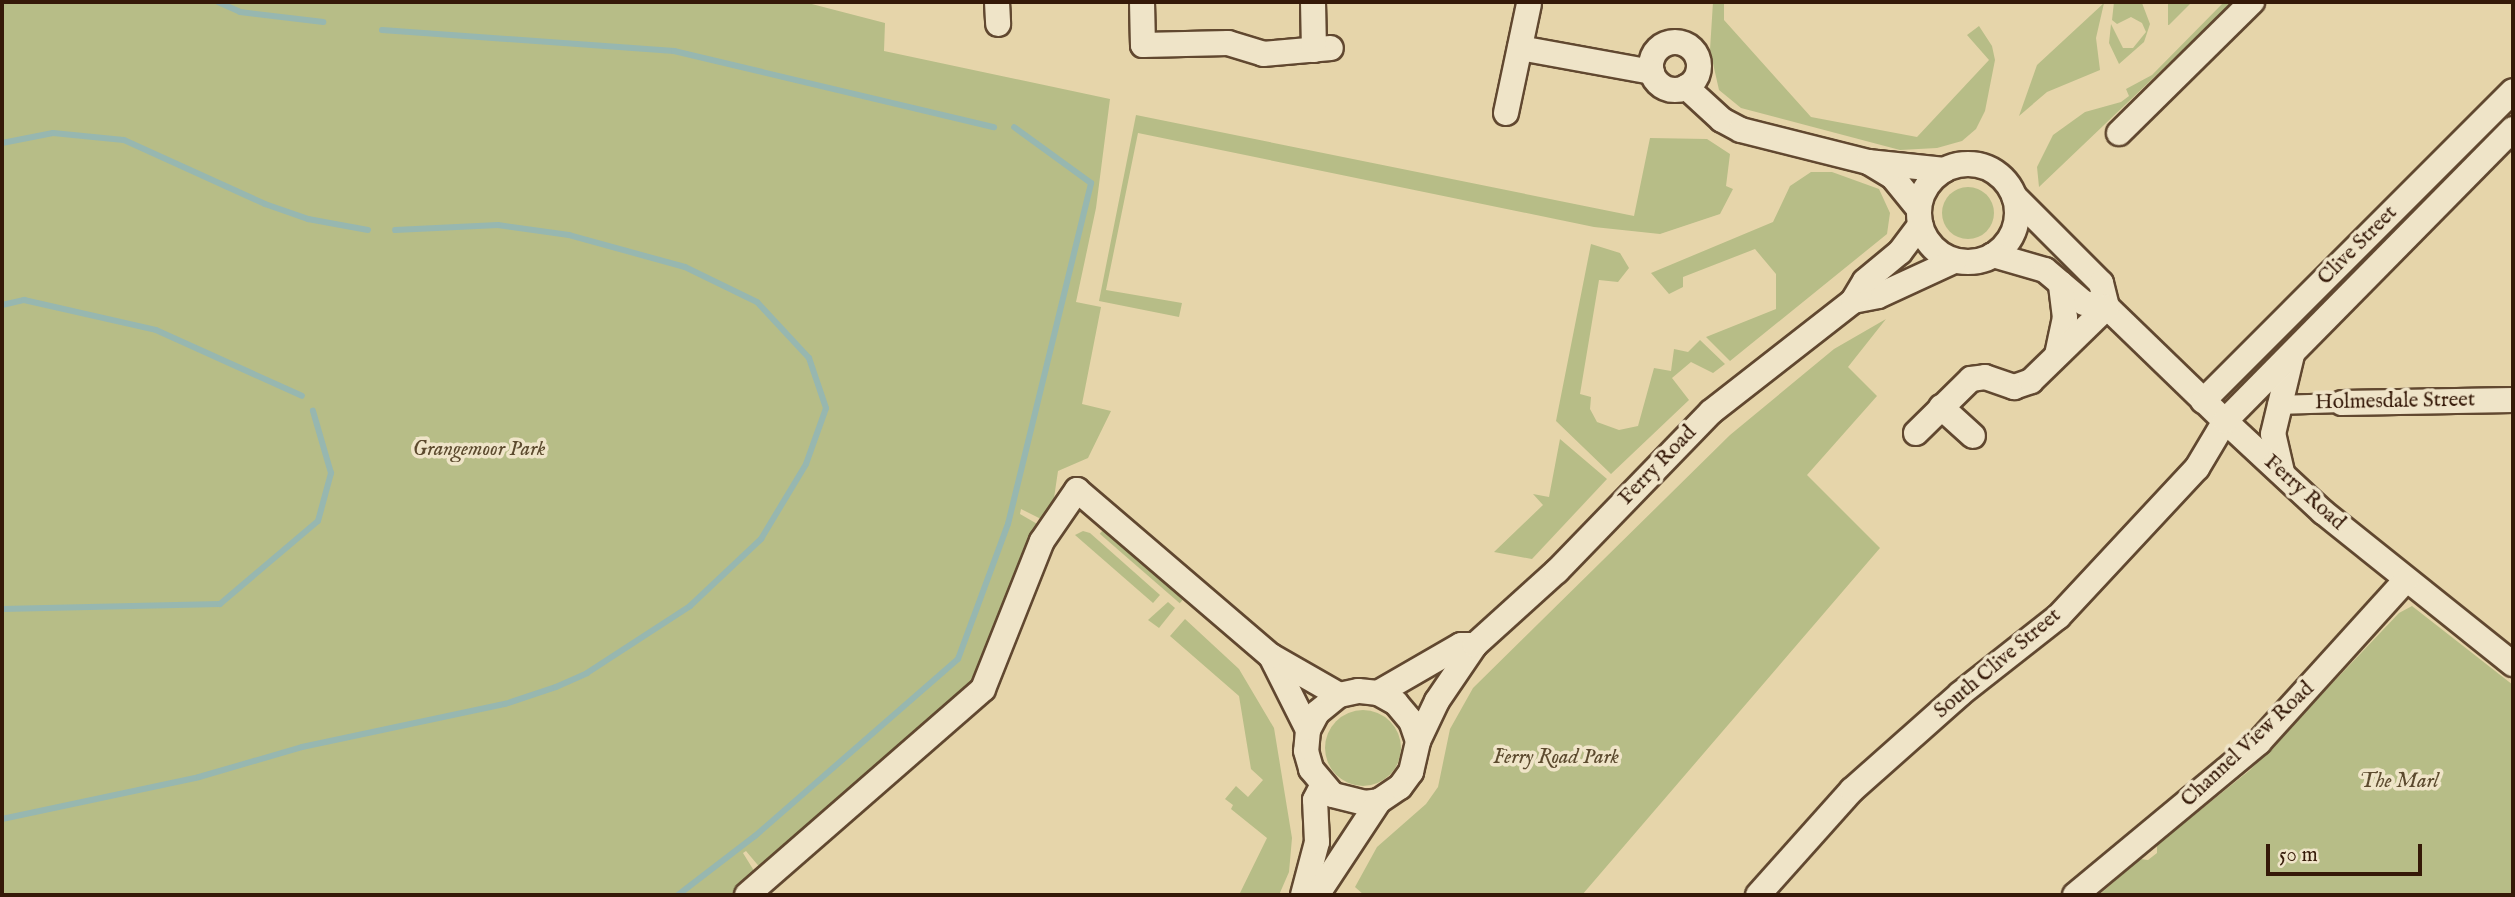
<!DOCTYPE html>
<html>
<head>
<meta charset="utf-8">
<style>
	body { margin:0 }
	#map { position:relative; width:2515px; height:897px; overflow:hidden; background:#e6d5aa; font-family:"IM FELL English",serif }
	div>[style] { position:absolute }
	.green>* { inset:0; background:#b7bd87; transform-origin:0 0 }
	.round { border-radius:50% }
	.stream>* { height:6px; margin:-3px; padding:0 3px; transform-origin:3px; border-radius:3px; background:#97b7b0 }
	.roads { filter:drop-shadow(2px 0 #614830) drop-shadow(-2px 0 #614830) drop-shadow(0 2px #614830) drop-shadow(0 -2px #614830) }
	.pedestrian>* { height:18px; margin:-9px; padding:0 9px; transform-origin:9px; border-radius:9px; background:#efe4c8 }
	.minor>* { height:24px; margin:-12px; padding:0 12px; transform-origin:12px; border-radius:12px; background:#efe4c8 }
	.minor>.ring { margin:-12px; padding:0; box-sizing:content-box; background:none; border:24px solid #efe4c8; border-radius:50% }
	span { translate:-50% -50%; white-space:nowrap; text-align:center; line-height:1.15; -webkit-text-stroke:7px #efe4c8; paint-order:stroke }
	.street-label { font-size:21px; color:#351908 }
	.park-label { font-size:21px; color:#5c4a2e; font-style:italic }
	.frame { position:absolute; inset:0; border:4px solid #351908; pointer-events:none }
	.scale { position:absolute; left:2266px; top:844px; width:156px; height:32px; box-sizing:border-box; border:4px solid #351908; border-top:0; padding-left:9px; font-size:21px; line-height:24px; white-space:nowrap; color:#351908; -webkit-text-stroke:5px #efe4c8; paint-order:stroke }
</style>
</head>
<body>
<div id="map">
	<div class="green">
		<div style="clip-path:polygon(2px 2px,804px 2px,885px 23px,884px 51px,1110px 99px,1096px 208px,1076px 302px,1101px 307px,1082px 404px,1111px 411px,1088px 458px,1058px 471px,1054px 498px,1041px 519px,1021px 509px,1020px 514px,1039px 525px,983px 673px,762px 870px,746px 851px,743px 853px,756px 874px,731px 895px,2px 895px)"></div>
		<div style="clip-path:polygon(1713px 2px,1724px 2px,1724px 20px,1811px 117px,1917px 137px,1989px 60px,1967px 35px,1979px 26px,1992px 46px,1995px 60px,1985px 111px,1976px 129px,1962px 141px,1937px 148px,1900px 150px,1741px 108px,1719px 90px,1710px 50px)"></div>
		<div style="clip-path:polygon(2114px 2px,2142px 3px,2150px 24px,2144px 42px,2119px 64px,2109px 43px,2111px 24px,2123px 48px,2133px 48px,2146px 32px,2142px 23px,2131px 17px,2117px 24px,2112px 20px)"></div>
		<div style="clip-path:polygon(2168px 2px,2190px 4px,2169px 25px,2168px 25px)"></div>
		<div style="clip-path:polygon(2224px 2px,2233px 2px,2039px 187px,2037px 167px,2053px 135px,2085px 112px,2121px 102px,2129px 96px,2126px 89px,2152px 75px)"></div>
		<div style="clip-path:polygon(2104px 3px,2096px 38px,2100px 70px,2047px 92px,2019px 116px,2037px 65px)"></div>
		<div style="clip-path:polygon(1136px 115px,1634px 216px,1650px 138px,1707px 139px,1730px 154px,1726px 186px,1733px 189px,1720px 214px,1660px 234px,1594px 227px,1138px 133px,1106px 290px,1182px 303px,1179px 317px,1099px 301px)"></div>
		<div style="clip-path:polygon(1811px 172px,1832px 172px,1879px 189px,1890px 213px,1887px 234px,1730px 361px,1706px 337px,1776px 309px,1776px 274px,1755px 249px,1683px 277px,1683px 287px,1669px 294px,1651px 273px,1773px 222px,1790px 186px)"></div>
		<div class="round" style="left:1942px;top:187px;width:52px;height:52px"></div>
		<div style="clip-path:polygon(1591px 244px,1620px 253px,1629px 268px,1618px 282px,1599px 280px,1580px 394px,1591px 397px,1590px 409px,1597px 422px,1619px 430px,1638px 426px,1654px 368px,1671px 371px,1674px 349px,1688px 352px,1700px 340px,1725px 364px,1713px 373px,1691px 362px,1672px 378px,1689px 400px,1611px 474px,1556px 421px)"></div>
		<div style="clip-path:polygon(1886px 319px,1848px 367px,1877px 396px,1807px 475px,1880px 548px,1582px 895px,1364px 895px,1355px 887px,1377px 847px,1426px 804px,1438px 787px,1450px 729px,1473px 688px,1730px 435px,1834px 349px)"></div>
		<div style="clip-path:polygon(1560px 439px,1607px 479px,1532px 559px,1494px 552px,1543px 505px,1533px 494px,1549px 497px)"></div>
		<div style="left:1103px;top:530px;width:106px;height:5px;rotate:41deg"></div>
		<div style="clip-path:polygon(1083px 531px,1090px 533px,1160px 595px,1153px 603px,1075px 535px)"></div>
		<div style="clip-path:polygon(1168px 602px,1175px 608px,1159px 628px,1148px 620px)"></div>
		<div style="clip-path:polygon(2412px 606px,2513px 685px,2513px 895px,2099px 895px,2140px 859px,2148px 860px,2157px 853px,2157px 845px,2250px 770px,2399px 613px)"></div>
		<div style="clip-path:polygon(1185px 619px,1239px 669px,1274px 728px,1292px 838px,1289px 872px,1279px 895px,1239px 895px,1267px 838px,1231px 809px,1233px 805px,1225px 799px,1236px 786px,1248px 797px,1263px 780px,1251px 769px,1239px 696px,1170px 636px)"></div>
		<div class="round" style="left:1325px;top:710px;width:76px;height:76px"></div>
	</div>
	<div class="stream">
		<div style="left:218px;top:2px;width:24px;rotate:24deg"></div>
		<div style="left:240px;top:12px;width:84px;rotate:6.9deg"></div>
		<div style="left:382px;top:30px;width:293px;rotate:4.1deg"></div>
		<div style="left:674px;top:51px;width:329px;rotate:13.4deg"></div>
		<div style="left:2px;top:143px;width:52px;rotate:-11.1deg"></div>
		<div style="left:53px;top:133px;width:71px;rotate:5.6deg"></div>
		<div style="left:124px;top:140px;width:155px;rotate:24.4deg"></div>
		<div style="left:265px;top:204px;width:46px;rotate:19.2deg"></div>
		<div style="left:308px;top:219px;width:61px;rotate:10.4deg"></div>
		<div style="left:2px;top:305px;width:23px;rotate:-13deg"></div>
		<div style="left:24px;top:300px;width:135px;rotate:12.8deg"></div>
		<div style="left:156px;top:330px;width:160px;rotate:24.3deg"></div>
		<div style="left:2px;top:609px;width:218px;rotate:-1.3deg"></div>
		<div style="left:220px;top:604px;width:128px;rotate:-40.3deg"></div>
		<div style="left:318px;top:521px;width:50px;rotate:-74.8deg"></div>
		<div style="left:331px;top:473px;width:65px;rotate:-106.2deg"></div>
		<div style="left:2px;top:819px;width:201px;rotate:-12deg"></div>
		<div style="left:199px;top:777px;width:107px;rotate:-16.2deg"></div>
		<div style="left:302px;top:747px;width:208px;rotate:-12deg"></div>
		<div style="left:505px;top:704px;width:54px;rotate:-18.4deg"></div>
		<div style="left:556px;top:687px;width:34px;rotate:-24deg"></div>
		<div style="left:587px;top:673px;width:123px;rotate:-33deg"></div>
		<div style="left:690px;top:606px;width:98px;rotate:-43.3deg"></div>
		<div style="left:761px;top:539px;width:87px;rotate:-59deg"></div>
		<div style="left:806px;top:464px;width:59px;rotate:-70.3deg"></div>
		<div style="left:826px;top:408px;width:53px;rotate:-108.8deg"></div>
		<div style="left:809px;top:358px;width:76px;rotate:-132.9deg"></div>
		<div style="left:757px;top:302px;width:80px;rotate:-154.1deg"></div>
		<div style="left:685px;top:267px;width:120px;rotate:-164.6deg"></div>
		<div style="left:569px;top:235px;width:72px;rotate:-172deg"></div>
		<div style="left:498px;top:225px;width:103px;rotate:177.2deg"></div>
		<div style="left:678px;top:895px;width:97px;rotate:-37.5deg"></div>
		<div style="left:755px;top:836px;width:269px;rotate:-41.1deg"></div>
		<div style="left:958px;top:659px;width:144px;rotate:-69.7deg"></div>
		<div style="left:1008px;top:524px;width:351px;rotate:-76.3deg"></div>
		<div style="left:1091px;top:183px;width:95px;rotate:-144deg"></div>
	</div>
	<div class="roads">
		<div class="pedestrian">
			<div style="left:2277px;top:405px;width:65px;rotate:-1.8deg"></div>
		</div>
		<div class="minor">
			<div style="left:997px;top:2px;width:22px;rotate:87deg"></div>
			<div style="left:1142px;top:2px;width:43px;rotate:88.7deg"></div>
			<div style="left:1143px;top:45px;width:85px;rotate:-1.3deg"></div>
			<div style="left:1228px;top:43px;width:37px;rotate:17deg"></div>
			<div style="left:1263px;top:54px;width:68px;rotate:-5deg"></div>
			<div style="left:1313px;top:2px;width:48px;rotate:88.8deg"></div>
			<div class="ring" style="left:1651px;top:42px;width:24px;height:24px"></div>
			<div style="left:1520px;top:48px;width:134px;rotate:10.3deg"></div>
			<div style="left:1686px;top:87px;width:49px;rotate:42.5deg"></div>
			<div style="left:1722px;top:120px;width:21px;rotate:28deg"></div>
			<div style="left:1741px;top:130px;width:131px;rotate:14.1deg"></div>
			<div style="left:1506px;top:113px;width:111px;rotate:-78.1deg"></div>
			<div style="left:2119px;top:133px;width:187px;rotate:-44.6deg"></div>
			<div class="ring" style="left:1919px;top:164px;width:74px;height:74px"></div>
			<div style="left:2014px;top:196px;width:123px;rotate:45deg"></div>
			<div style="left:2101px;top:283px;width:25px;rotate:76deg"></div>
			<div style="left:2107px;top:307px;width:164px;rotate:44deg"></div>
			<div style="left:2225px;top:421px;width:134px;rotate:42.9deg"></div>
			<div style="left:2323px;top:512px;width:243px;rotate:38.7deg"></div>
			<div style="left:1918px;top:208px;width:40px;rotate:-129deg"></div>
			<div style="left:1893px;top:177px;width:29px;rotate:-149deg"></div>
			<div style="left:1868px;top:162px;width:77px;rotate:5.9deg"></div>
			<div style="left:1993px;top:255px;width:54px;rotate:16.1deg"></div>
			<div style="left:2045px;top:270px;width:51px;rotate:40.2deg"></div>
			<div style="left:2084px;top:303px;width:23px;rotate:10deg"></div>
			<div style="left:1853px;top:301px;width:25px;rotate:-11deg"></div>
			<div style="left:1878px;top:296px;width:84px;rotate:-24.7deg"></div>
			<div style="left:2057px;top:355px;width:38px;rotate:-78deg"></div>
			<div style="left:2065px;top:318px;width:35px;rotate:-97deg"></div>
			<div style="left:2203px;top:401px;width:438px;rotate:-45deg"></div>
			<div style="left:2342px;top:403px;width:171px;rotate:-1deg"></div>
			<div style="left:1941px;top:407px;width:43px;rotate:42.2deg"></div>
			<div style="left:1916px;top:433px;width:77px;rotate:-44.5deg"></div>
			<div style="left:1971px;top:379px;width:14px;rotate:-8deg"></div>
			<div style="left:1985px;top:377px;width:31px;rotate:19deg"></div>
			<div style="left:2014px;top:387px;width:18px;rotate:-19deg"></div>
			<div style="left:2031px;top:381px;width:106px;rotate:-44.2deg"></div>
			<div style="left:2282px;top:472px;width:39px;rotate:-103deg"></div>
			<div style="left:2273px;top:434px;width:81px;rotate:-76.5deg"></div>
			<div style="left:1378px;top:693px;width:96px;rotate:-30deg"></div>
			<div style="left:1461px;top:645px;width:14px"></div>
			<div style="left:1308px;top:730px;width:83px;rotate:-116.6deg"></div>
			<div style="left:1271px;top:656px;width:78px;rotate:29.8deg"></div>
			<div style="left:1418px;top:741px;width:21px;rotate:-109deg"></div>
			<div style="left:1411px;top:721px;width:23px;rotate:-130deg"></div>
			<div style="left:1396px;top:703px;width:21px;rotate:-151deg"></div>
			<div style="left:1378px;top:693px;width:20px;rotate:-174deg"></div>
			<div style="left:1358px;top:691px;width:19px;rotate:168deg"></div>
			<div style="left:1339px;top:695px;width:28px;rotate:141deg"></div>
			<div style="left:1317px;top:713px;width:19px;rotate:118deg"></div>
			<div style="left:1308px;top:730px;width:21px;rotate:95deg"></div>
			<div style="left:1306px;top:751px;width:19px;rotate:74deg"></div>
			<div style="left:1311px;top:769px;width:34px;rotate:50deg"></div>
			<div style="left:1333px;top:795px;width:33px;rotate:14deg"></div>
			<div style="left:1365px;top:803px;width:14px;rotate:-8deg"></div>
			<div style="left:1379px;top:801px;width:25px;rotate:-34deg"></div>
			<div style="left:1400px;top:787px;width:19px;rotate:-54deg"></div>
			<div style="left:1411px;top:772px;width:32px;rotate:-77deg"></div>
			<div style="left:1418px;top:741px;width:44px;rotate:-64.6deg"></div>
			<div style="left:1437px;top:701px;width:68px;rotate:-55.8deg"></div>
			<div style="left:1475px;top:645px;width:110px;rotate:-42.1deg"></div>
			<div style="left:1557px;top:571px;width:221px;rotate:-45.9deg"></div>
			<div style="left:1711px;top:412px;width:180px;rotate:-38deg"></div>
			<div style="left:1853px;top:301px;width:23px;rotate:-59deg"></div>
			<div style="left:1865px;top:281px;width:45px;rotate:-39.6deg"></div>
			<div style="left:1900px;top:252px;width:34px;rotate:-53deg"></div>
			<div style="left:747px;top:895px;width:313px;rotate:-41.1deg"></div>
			<div style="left:983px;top:689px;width:159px;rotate:-68.3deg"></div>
			<div style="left:1042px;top:541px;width:62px;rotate:-55.5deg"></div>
			<div style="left:1077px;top:490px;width:255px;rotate:40.6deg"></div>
			<div style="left:1303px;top:895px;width:55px;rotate:-75.2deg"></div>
			<div style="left:1317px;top:842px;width:42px;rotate:-92.7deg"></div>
			<div style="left:1315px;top:800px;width:16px;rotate:-63deg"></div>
			<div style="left:1317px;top:895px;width:113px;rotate:-56.6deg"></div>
			<div style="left:1758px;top:895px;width:141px;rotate:-48.2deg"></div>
			<div style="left:1852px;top:790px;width:144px;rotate:-41.6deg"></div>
			<div style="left:1960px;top:694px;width:125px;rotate:-38.2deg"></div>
			<div style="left:2058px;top:617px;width:204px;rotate:-47deg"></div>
			<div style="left:2197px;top:468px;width:55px;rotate:-59.2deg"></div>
			<div style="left:2225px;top:421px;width:410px;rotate:-45.4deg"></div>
			<div style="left:2075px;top:895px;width:239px;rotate:-39.7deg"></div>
			<div style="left:2259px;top:742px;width:219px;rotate:-47.8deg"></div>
		</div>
	</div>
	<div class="street-label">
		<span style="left:2358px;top:246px;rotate:-45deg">Clive Street</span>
		<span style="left:2395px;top:402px;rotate:-1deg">Holmesdale Street</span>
		<span style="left:1658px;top:466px;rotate:-46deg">Ferry Road</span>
		<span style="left:2304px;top:493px;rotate:42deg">Ferry Road</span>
		<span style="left:1998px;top:664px;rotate:-40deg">South Clive Street</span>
		<span style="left:2248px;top:745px;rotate:-43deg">Channel View Road</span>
	</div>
	<div class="park-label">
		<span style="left:479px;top:450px">Grangemoor Park</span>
		<span style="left:1556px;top:758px">Ferry Road Park</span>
		<span style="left:2399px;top:782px">The Marl</span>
	</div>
	<div class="frame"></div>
	<div class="scale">50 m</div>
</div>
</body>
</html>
